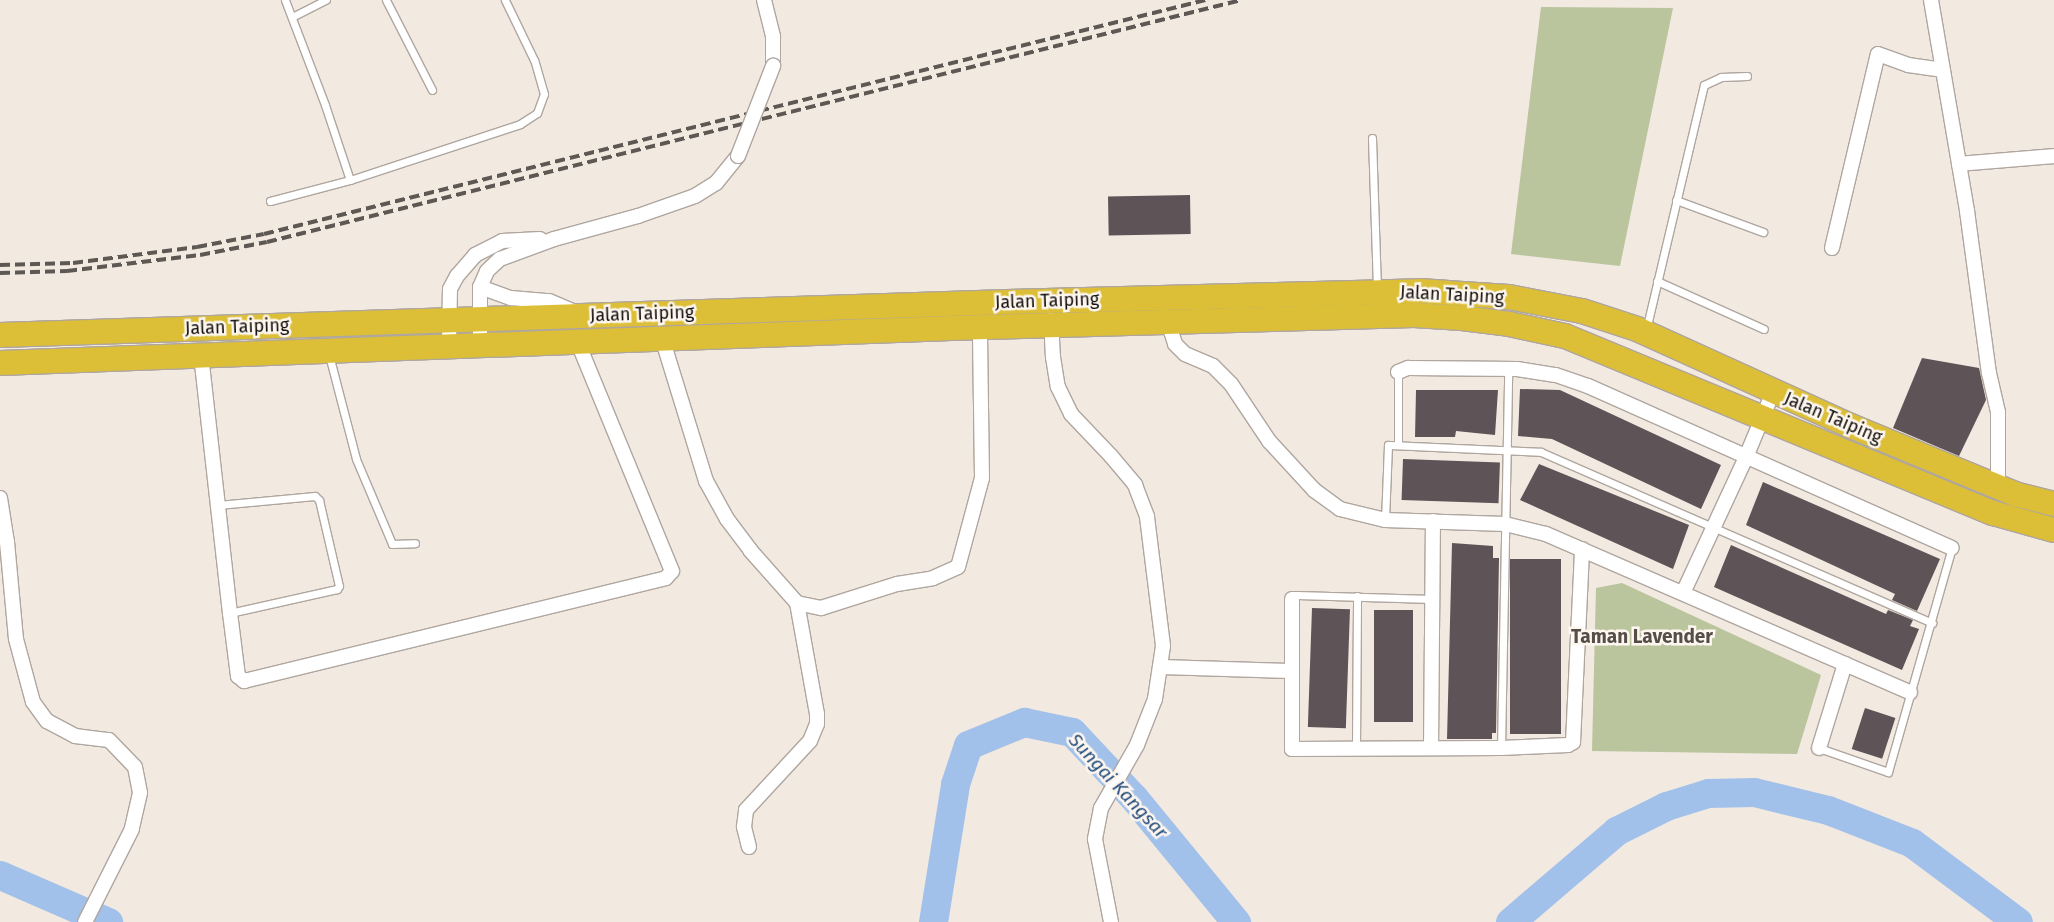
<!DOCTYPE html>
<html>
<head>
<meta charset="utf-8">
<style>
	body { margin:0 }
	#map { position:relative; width:2054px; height:922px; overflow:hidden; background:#f2e9e1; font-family:"Fira Sans",sans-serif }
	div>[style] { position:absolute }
	.green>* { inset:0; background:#bac49d }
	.river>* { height:29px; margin:-14.5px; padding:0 14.5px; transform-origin:14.5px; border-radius:14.5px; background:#a2c1ea }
	.building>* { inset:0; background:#5e5457; transform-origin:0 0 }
	.roads { filter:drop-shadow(1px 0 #afa69f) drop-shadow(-1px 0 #afa69f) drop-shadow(0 1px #afa69f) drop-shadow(0 -1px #afa69f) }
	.service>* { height:7px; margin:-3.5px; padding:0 3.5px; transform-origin:3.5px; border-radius:3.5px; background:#fff }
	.minor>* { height:14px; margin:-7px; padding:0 7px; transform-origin:7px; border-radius:7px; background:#fff }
	.trunk>* { height:24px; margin:-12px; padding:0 12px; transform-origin:12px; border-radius:12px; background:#dcbf37 }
	.rail>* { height:4px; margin-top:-2px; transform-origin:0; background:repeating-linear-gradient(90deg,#5d5854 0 10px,transparent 0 15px) }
	.bridges { filter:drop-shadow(1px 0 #afa69f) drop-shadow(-1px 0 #afa69f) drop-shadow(0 1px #afa69f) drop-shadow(0 -1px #afa69f) }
	.minor-bridge>* { height:14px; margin:-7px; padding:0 7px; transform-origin:7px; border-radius:7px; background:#fff }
	span { translate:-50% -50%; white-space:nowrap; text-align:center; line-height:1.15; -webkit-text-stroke:5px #fef7f0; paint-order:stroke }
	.street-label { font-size:18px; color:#120f0d }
	.neighbourhood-label { font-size:19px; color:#554d47; font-weight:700 }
	.water-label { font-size:19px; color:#1f497b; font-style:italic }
</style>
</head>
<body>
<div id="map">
	<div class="green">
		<div style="clip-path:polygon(1541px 7px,1673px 8px,1620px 266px,1511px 254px)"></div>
		<div style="clip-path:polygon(1622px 583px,1821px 675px,1797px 754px,1592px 751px,1596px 588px)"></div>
	</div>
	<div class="river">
		<div style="left:0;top:875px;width:118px;rotate:23.5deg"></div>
		<div style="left:933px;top:922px;width:140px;rotate:-80.9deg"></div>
		<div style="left:955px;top:784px;width:41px;rotate:-71.6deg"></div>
		<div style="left:968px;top:745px;width:61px;rotate:-22.3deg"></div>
		<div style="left:1024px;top:722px;width:49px;rotate:11.8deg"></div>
		<div style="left:1072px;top:732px;width:91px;rotate:46.8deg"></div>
		<div style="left:1134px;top:798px;width:161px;rotate:50.6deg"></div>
		<div style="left:1510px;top:922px;width:140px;rotate:-40.6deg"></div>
		<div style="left:1616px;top:831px;width:56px;rotate:-26.6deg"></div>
		<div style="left:1666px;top:806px;width:44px;rotate:-17.2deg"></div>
		<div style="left:1708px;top:793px;width:46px;rotate:-1.2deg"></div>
		<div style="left:1754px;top:792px;width:76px;rotate:13.7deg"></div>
		<div style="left:1828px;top:810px;width:90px;rotate:21.4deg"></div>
		<div style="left:1912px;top:843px;width:132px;rotate:36.7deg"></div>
	</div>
	<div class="building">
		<div style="left:1190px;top:195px;width:39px;height:82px;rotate:89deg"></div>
		<div style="clip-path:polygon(1922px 358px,1979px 368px,1986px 400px,1959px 456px,1893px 428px)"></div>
		<div style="clip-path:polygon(1520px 389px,1560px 390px,1721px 465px,1701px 509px,1552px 439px,1518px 436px)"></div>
		<div style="clip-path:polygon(1416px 390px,1498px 390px,1495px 435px,1456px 431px,1455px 437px,1415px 437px)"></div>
		<div style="left:1403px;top:459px;width:97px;height:41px;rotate:2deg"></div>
		<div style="clip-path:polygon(1539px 464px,1689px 525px,1673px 569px,1520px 500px)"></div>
		<div style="clip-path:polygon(1763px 482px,1940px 559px,1917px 611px,1892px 600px,1895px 594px,1746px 525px)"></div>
		<div style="clip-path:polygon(1452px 543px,1493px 546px,1493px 558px,1499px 558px,1496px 733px,1492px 733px,1492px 739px,1447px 739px)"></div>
		<div style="clip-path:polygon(1731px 545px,1886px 614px,1888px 610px,1913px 620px,1910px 626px,1919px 629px,1902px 670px,1714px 587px)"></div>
		<div style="left:1510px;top:559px;width:51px;height:175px"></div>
		<div style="left:1312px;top:608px;width:38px;height:119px;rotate:2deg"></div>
		<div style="left:1374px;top:610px;width:39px;height:112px"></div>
		<div style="left:1865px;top:708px;width:32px;height:43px;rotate:18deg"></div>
	</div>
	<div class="roads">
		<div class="service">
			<div style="left:285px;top:0;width:112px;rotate:69.1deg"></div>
			<div style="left:325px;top:105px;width:79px;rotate:71.6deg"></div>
			<div style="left:386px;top:0;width:101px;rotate:62.9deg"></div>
			<div style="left:292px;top:17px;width:38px;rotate:-27deg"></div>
			<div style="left:1372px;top:138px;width:150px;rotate:88.1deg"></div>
			<div style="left:1676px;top:200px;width:93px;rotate:20.2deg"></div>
			<div style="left:270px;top:201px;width:83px;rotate:-14.7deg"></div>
			<div style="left:350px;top:180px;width:179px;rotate:-18.2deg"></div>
			<div style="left:520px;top:124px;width:20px;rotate:-33deg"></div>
			<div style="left:537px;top:113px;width:20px;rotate:-70deg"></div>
			<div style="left:544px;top:94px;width:35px;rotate:-106deg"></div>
			<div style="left:534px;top:60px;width:67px;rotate:-115.8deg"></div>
			<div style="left:1657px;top:281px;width:117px;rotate:24.2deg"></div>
			<div style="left:1646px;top:330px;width:252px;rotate:-76.7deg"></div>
			<div style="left:1704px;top:85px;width:19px;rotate:-25deg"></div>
			<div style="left:1721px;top:77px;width:26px;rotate:-2deg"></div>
			<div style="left:329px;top:355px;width:107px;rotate:75.4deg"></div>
			<div style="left:356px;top:459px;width:92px;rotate:67deg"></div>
			<div style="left:392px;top:544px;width:23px;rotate:-2deg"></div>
			<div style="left:1398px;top:445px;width:73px;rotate:-90deg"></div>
			<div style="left:218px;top:505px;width:97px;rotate:-5.3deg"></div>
			<div style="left:315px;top:496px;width:6px;rotate:45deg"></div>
			<div style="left:319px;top:500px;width:88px;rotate:76.9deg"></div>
			<div style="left:339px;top:586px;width:4px;rotate:124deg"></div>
			<div style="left:337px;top:589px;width:110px;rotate:167.4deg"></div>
			<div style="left:1385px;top:520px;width:75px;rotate:-87.7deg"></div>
			<div style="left:1388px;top:445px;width:153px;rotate:2.6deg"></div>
			<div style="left:1541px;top:452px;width:427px;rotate:23.6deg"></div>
			<div style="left:1292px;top:598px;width:3px;rotate:-72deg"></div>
			<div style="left:1293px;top:595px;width:4px"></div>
			<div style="left:1297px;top:595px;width:135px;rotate:1.7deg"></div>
			<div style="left:1356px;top:747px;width:151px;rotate:-89.6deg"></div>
			<div style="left:1501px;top:748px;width:379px;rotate:-88.9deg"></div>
			<div style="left:1819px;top:748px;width:73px;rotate:19.2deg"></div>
			<div style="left:1888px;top:772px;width:233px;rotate:-74.1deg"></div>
		</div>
		<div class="minor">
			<div style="left:764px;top:0;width:38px;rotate:76deg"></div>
			<div style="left:773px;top:37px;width:29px;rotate:90deg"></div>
			<div style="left:1931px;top:0;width:214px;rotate:80.3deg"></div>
			<div style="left:1967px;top:211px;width:163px;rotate:82.3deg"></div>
			<div style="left:1989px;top:373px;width:40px;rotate:77deg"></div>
			<div style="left:1998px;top:412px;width:75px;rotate:90deg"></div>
			<div style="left:1959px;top:164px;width:95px;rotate:-4.8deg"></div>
			<div style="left:1832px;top:248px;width:199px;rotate:-76.7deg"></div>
			<div style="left:1878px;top:54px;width:32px;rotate:20deg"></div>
			<div style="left:1908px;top:65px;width:34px;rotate:8deg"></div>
			<div style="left:480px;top:287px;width:33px;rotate:20deg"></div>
			<div style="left:511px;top:298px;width:38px;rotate:5deg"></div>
			<div style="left:549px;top:301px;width:28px;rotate:23deg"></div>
			<div style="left:1051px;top:320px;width:37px;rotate:87deg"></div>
			<div style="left:1053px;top:357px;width:30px;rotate:81deg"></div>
			<div style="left:1058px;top:387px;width:30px;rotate:64deg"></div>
			<div style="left:1071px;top:414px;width:58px;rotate:46.4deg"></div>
			<div style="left:1111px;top:456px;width:38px;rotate:50deg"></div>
			<div style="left:1135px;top:485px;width:34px;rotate:69deg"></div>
			<div style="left:1147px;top:517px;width:130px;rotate:82.9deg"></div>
			<div style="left:1163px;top:646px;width:54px;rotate:98.6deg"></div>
			<div style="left:1155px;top:699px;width:49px;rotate:111.4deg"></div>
			<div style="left:1137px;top:745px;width:73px;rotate:119.7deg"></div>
			<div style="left:1101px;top:808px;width:32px;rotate:101deg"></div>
			<div style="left:1095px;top:839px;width:85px;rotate:79.1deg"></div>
			<div style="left:1168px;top:322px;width:23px;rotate:72deg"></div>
			<div style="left:1175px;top:344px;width:14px;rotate:45deg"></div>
			<div style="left:1185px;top:354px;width:30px;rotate:23deg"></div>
			<div style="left:1213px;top:366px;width:25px;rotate:45deg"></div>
			<div style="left:1231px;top:384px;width:69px;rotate:56.3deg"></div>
			<div style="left:1269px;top:441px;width:67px;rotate:47.4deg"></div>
			<div style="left:1314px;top:490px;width:32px;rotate:36deg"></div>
			<div style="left:1340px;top:509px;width:46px;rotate:13.7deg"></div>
			<div style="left:1385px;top:520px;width:120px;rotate:1.9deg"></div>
			<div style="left:1505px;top:524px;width:42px;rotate:13.7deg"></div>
			<div style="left:1546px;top:534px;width:397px;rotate:23.5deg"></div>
			<div style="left:662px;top:338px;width:150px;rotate:72.9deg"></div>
			<div style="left:706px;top:481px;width:43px;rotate:61.1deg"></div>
			<div style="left:727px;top:519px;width:39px;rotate:53deg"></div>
			<div style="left:750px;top:550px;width:71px;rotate:48.4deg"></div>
			<div style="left:797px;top:603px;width:25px;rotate:12deg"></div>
			<div style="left:821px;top:608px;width:80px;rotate:-17.5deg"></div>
			<div style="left:897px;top:584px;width:36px;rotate:-9deg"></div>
			<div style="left:933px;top:578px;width:27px;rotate:-24deg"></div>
			<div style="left:958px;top:567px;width:92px;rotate:-74.9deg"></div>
			<div style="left:982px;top:478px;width:151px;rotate:-90.8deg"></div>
			<div style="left:480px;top:344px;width:57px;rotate:-90deg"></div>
			<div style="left:480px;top:287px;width:17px;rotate:-66deg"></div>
			<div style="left:487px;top:271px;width:18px;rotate:-43deg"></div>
			<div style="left:500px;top:259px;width:58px;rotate:-20.3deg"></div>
			<div style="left:554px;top:239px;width:87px;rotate:-15.3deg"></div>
			<div style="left:638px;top:216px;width:60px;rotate:-19.3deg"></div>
			<div style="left:695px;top:196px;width:25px;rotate:-32deg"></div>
			<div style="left:716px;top:183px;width:35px;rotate:-51deg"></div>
			<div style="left:449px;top:345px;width:56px;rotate:-89deg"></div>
			<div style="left:450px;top:289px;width:15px;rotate:-62deg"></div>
			<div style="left:457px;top:276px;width:28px;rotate:-49deg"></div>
			<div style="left:475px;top:255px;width:30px;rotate:-27deg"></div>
			<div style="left:502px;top:241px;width:38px;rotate:-3deg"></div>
			<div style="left:201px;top:355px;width:260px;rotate:83.6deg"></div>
			<div style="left:230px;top:613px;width:64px;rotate:82.8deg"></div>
			<div style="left:238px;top:676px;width:8px;rotate:40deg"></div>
			<div style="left:244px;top:681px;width:434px;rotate:-13.7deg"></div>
			<div style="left:666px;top:578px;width:9px;rotate:-49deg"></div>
			<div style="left:672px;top:571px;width:250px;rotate:-112.4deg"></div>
			<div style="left:1398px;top:372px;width:11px;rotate:-22deg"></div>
			<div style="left:1408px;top:368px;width:109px;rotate:0.5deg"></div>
			<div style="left:1517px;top:369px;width:39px;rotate:9deg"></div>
			<div style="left:1556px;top:375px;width:34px;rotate:19deg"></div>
			<div style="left:1588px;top:386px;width:398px;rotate:24deg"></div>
			<div style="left:0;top:498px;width:45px;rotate:81deg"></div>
			<div style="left:7px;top:542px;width:97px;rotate:84.7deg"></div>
			<div style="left:16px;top:639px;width:65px;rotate:74.9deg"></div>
			<div style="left:33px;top:702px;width:24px;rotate:54deg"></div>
			<div style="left:47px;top:721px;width:32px;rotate:28deg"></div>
			<div style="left:75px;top:736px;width:34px;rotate:7deg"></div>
			<div style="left:109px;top:740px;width:37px;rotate:46deg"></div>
			<div style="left:135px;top:767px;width:26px;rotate:79deg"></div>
			<div style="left:140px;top:793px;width:37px;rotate:103deg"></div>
			<div style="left:132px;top:829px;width:104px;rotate:116.8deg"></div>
			<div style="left:1683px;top:593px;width:150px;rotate:-65.1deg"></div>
			<div style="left:1746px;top:457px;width:70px;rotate:-67.4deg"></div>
			<div style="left:1292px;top:599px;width:150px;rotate:90deg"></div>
			<div style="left:1292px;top:749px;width:209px;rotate:-0.3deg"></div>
			<div style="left:1501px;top:748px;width:67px;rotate:-2.6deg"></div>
			<div style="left:1568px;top:745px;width:6px;rotate:-31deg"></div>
			<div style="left:1573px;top:742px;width:193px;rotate:-87.3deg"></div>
			<div style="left:1160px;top:667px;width:130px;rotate:1.8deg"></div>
			<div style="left:1431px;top:747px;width:226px;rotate:-89.5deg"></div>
			<div style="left:1819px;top:748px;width:88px;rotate:-72.8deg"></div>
			<div style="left:749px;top:847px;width:21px;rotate:-104deg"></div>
			<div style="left:744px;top:827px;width:17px;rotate:-83deg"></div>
			<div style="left:746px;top:810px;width:94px;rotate:-47.2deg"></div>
			<div style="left:810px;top:741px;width:18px;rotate:-68deg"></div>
			<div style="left:817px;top:724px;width:10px;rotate:-90deg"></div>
			<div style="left:817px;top:714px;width:113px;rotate:-100.2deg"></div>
		</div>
		<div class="trunk">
			<div style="left:0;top:335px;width:1008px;rotate:-1.88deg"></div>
			<div style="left:1007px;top:302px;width:413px;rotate:-1.5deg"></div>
			<div style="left:1420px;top:291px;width:89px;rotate:3.9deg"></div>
			<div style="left:1509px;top:297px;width:74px;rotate:10.9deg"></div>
			<div style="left:1582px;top:311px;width:58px;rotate:18.1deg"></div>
			<div style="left:1637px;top:329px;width:235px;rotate:24.4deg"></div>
			<div style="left:1851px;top:426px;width:178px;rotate:22.5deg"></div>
			<div style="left:2015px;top:494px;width:40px;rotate:14.4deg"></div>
			<div style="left:0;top:363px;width:952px;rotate:-2.11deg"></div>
			<div style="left:951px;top:328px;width:463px;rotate:-1.6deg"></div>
			<div style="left:1414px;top:315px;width:48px;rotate:3.6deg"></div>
			<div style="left:1462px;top:318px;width:47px;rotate:7.3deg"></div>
			<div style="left:1509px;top:324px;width:57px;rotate:12.1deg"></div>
			<div style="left:1565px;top:336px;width:463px;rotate:22.5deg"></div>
			<div style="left:1993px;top:513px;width:63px;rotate:15.6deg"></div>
		</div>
	</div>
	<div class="rail">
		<div style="left:0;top:265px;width:73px;rotate:-1.6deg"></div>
		<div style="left:73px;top:263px;width:125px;rotate:-7.4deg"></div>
		<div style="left:197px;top:247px;width:68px;rotate:-11deg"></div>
		<div style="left:264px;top:234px;width:970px;rotate:-13.96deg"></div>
		<div style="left:0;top:273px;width:67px;rotate:-1.7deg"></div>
		<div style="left:67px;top:271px;width:134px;rotate:-6.9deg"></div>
		<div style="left:200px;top:255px;width:68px;rotate:-11deg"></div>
		<div style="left:267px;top:242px;width:1004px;rotate:-13.95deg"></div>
	</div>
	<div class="bridges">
		<div class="minor-bridge">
			<div style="left:738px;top:156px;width:97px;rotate:-68.7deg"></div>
		</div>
	</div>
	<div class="street-label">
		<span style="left:1452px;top:295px;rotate:3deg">Jalan Taiping</span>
		<span style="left:1047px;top:301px;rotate:-2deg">Jalan Taiping</span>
		<span style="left:642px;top:314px;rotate:-2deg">Jalan Taiping</span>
		<span style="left:237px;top:327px;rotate:-2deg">Jalan Taiping</span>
		<span style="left:1833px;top:418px;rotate:23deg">Jalan Taiping</span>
	</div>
	<div class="neighbourhood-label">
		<span style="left:1642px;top:637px">Taman Lavender</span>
	</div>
	<div class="water-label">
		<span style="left:1118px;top:786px;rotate:47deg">Sungai Kangsar</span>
	</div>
</div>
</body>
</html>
